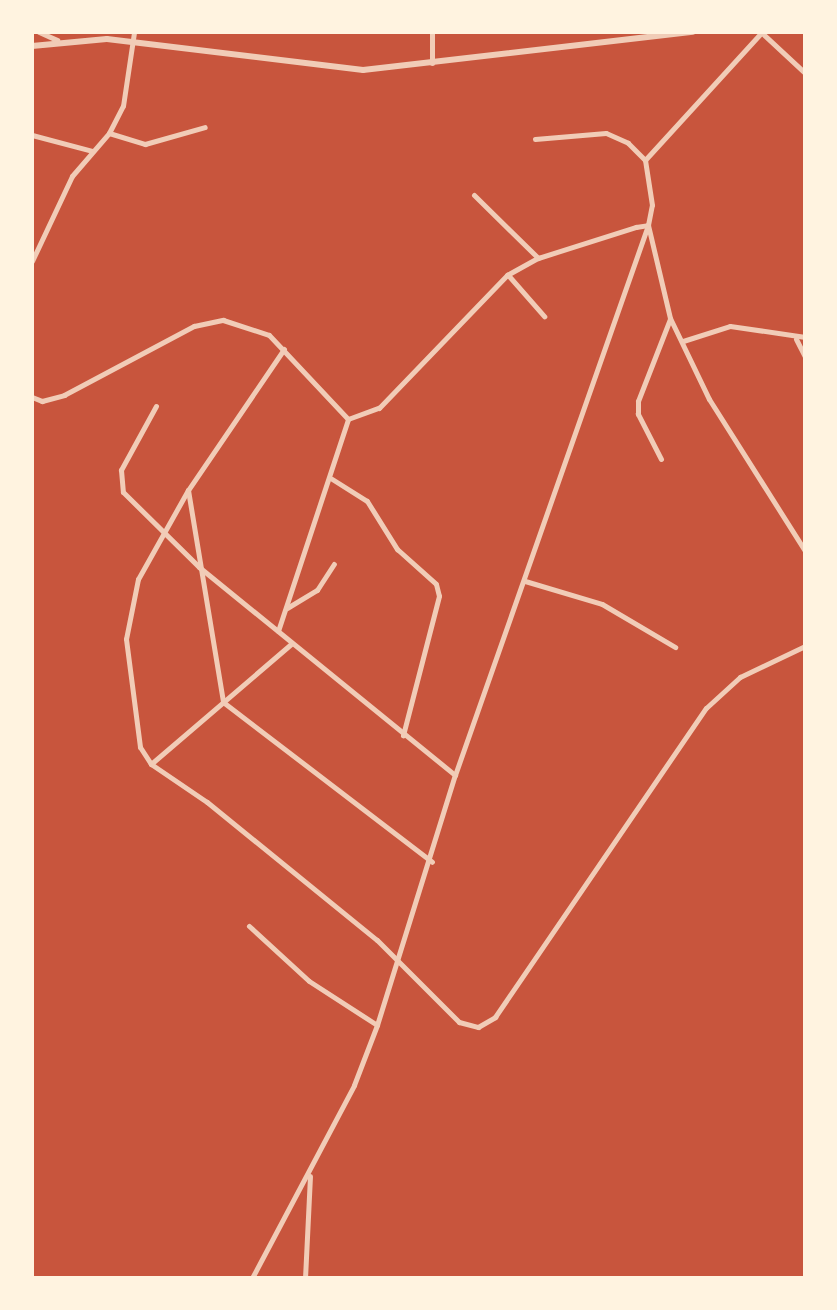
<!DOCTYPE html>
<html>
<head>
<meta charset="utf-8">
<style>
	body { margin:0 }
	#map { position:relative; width:837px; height:1310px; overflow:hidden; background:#c8553d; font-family:"Titillium Web",sans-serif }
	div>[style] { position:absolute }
	.minor>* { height:5px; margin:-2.5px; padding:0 2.5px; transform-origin:2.5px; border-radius:2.5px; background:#f1ccb7 }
	.tertiary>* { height:6px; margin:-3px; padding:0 3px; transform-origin:3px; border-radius:3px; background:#f1ccb7 }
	span { translate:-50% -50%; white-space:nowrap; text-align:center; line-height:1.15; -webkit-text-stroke:6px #fff3e0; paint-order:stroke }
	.frame { position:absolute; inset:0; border:34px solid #fff3e0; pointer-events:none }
</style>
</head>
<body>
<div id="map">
	<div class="minor">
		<div style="left:39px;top:32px;width:20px;rotate:24deg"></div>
		<div style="left:432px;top:32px;width:31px;rotate:90deg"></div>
		<div style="left:761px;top:32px;width:60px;rotate:43deg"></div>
		<div style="left:109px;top:133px;width:38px;rotate:17deg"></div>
		<div style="left:145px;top:144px;width:62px;rotate:-15.8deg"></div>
		<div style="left:32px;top:135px;width:62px;rotate:14.9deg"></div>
		<div style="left:535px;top:139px;width:71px;rotate:-4.8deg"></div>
		<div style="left:606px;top:133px;width:24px;rotate:24deg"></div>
		<div style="left:628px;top:143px;width:24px;rotate:45deg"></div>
		<div style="left:645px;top:160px;width:172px;rotate:-47.6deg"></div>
		<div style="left:474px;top:195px;width:90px;rotate:44.5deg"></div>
		<div style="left:32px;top:261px;width:94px;rotate:-64.8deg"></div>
		<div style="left:72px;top:176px;width:57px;rotate:-49.3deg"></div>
		<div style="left:109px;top:133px;width:30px;rotate:-63deg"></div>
		<div style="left:123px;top:106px;width:75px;rotate:-81.5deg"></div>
		<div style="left:508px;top:275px;width:55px;rotate:48.7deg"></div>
		<div style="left:796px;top:339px;width:20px;rotate:63deg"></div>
		<div style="left:683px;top:341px;width:49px;rotate:-17.7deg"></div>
		<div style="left:730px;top:326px;width:76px;rotate:8.3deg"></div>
		<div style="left:284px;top:349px;width:171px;rotate:124.2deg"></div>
		<div style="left:188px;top:490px;width:102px;rotate:119.3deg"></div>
		<div style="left:138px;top:579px;width:61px;rotate:101.3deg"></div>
		<div style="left:126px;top:639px;width:109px;rotate:82.6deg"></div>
		<div style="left:140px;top:747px;width:20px;rotate:57deg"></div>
		<div style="left:151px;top:764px;width:68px;rotate:34.2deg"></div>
		<div style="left:207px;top:802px;width:219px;rotate:39.1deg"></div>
		<div style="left:377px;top:940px;width:116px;rotate:45deg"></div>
		<div style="left:459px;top:1022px;width:20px;rotate:15deg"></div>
		<div style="left:478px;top:1027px;width:20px;rotate:-30deg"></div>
		<div style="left:495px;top:1017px;width:374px;rotate:-55.7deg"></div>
		<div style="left:706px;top:708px;width:46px;rotate:-42.4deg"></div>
		<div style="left:740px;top:677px;width:72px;rotate:-25.5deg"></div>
		<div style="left:32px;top:397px;width:11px;rotate:22deg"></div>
		<div style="left:42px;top:401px;width:23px;rotate:-15deg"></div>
		<div style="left:64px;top:395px;width:147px;rotate:-28deg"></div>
		<div style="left:194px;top:326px;width:30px;rotate:-12deg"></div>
		<div style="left:223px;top:320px;width:48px;rotate:18.1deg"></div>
		<div style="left:269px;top:335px;width:115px;rotate:46.8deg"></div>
		<div style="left:156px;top:406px;width:73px;rotate:118.7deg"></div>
		<div style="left:121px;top:470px;width:22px;rotate:85deg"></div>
		<div style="left:123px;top:492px;width:107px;rotate:44.6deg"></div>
		<div style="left:199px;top:567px;width:330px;rotate:39.1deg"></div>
		<div style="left:661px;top:459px;width:51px;rotate:-117.1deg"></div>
		<div style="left:638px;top:414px;width:13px;rotate:-90deg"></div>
		<div style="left:638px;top:401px;width:88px;rotate:-68.7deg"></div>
		<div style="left:332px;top:479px;width:41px;rotate:32.2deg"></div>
		<div style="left:367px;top:501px;width:57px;rotate:58deg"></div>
		<div style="left:397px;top:549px;width:52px;rotate:41.9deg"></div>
		<div style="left:436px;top:584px;width:12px;rotate:76deg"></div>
		<div style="left:439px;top:596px;width:144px;rotate:104.5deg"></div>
		<div style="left:188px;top:490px;width:215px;rotate:80.6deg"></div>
		<div style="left:223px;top:702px;width:263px;rotate:37.4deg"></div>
		<div style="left:525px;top:581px;width:80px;rotate:16.6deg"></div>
		<div style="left:602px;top:604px;width:85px;rotate:30.5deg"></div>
		<div style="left:287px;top:608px;width:35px;rotate:-31deg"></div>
		<div style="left:317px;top:590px;width:31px;rotate:-57deg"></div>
		<div style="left:278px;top:631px;width:223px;rotate:-71.7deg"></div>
		<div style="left:348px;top:419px;width:33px;rotate:-20deg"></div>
		<div style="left:379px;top:408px;width:185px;rotate:-46.1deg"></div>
		<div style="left:507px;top:275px;width:35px;rotate:-29deg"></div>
		<div style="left:538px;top:258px;width:103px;rotate:-17.6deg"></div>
		<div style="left:636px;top:227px;width:12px;rotate:-9deg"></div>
		<div style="left:648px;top:225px;width:96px;rotate:76.7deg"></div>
		<div style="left:670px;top:318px;width:90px;rotate:64.3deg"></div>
		<div style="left:709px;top:399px;width:180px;rotate:57.7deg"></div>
		<div style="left:151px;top:764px;width:184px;rotate:-40.6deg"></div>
		<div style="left:249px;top:926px;width:81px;rotate:42.5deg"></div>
		<div style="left:309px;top:981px;width:81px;rotate:32.9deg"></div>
		<div style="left:252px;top:1278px;width:218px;rotate:-62.1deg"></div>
		<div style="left:354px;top:1085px;width:64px;rotate:-69deg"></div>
		<div style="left:377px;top:1025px;width:262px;rotate:-72.7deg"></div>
		<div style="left:455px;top:775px;width:583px;rotate:-70.66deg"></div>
		<div style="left:648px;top:225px;width:20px;rotate:-79deg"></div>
		<div style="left:652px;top:205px;width:46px;rotate:-98.8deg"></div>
		<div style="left:305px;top:1278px;width:102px;rotate:-87.2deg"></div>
	</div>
	<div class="tertiary">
		<div style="left:32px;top:46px;width:75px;rotate:-5.3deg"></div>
		<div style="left:107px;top:39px;width:258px;rotate:6.9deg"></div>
		<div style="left:363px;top:70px;width:332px;rotate:-6.6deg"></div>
	</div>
	<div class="frame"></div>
</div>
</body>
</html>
